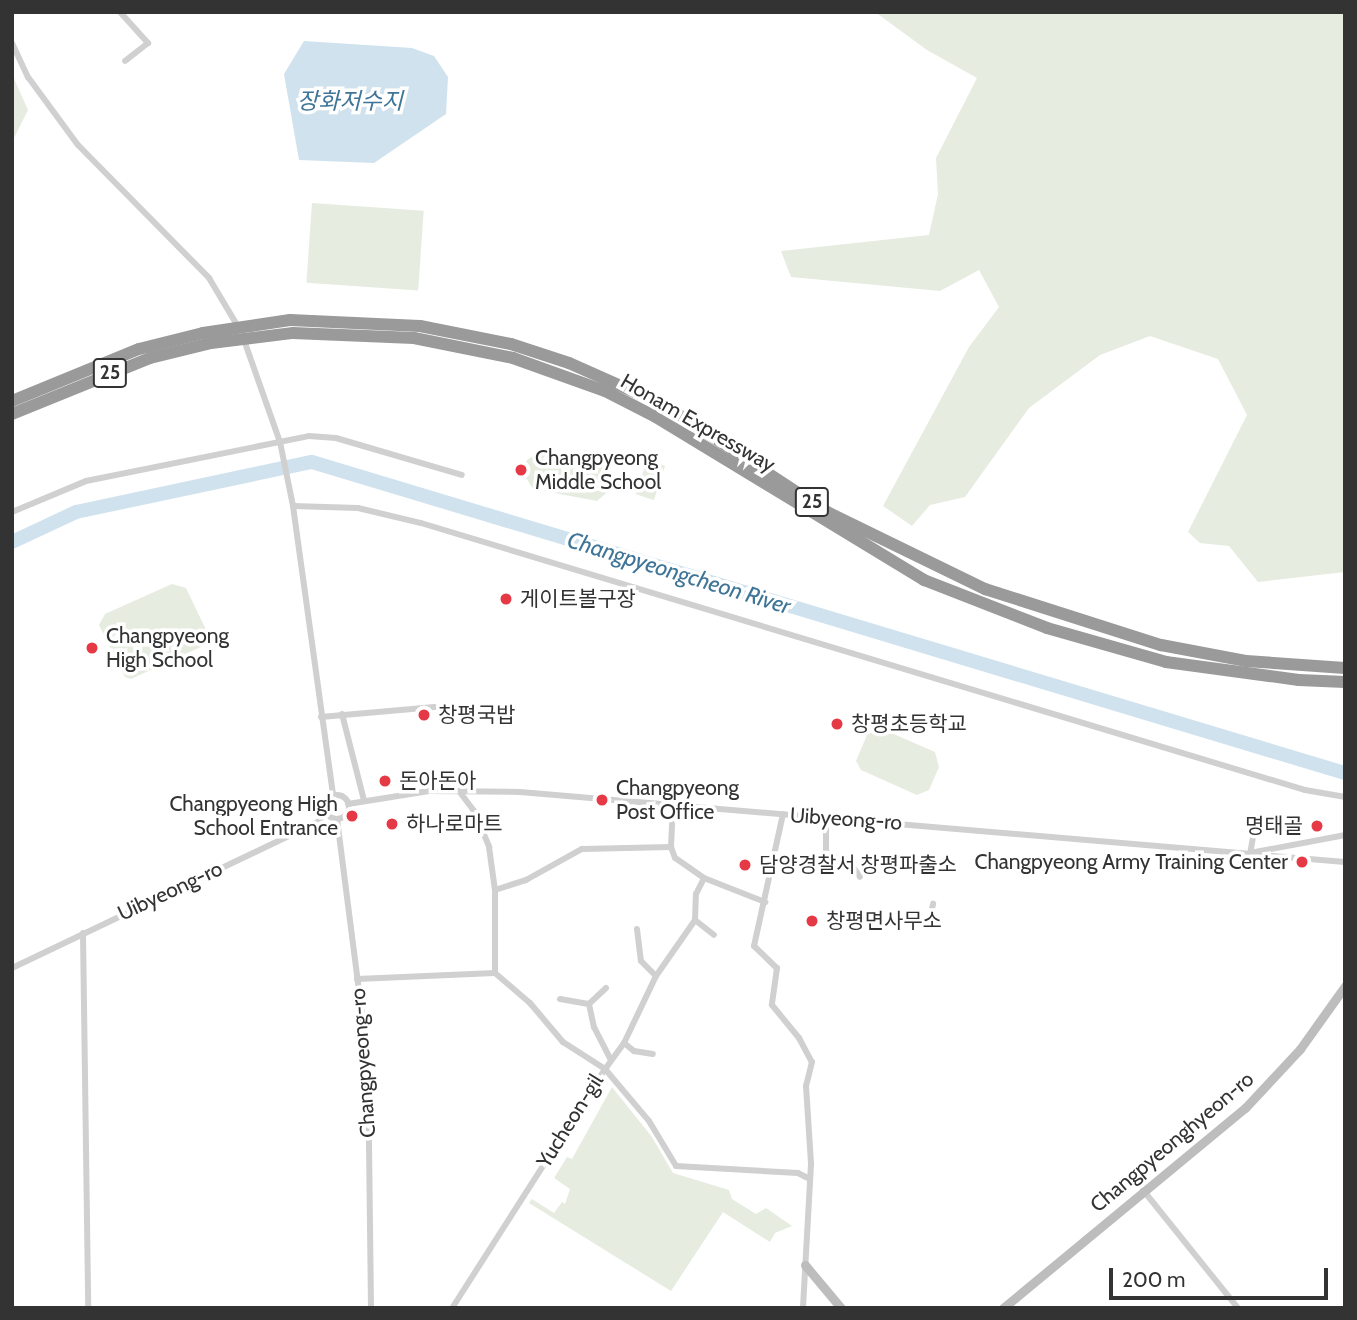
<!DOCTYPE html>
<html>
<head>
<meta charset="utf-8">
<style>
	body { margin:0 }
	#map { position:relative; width:1357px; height:1320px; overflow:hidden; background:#fff; font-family:Cabin,"Noto Sans KR",sans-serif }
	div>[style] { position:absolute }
	.green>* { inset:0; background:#e6ecdf; transform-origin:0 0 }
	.water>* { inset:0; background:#cfe2ee }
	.river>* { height:14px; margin:-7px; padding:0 7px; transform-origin:7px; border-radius:7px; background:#cfe2ee }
	.street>* { height:6px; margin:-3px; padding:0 3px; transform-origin:3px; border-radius:3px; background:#d0d0d0 }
	.street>.ring { margin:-3px; padding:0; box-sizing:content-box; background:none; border:6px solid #d0d0d0; border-radius:50% }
	.secondary>* { height:9px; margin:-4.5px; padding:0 4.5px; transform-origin:4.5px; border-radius:4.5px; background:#bdbdbd }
	.highway>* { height:12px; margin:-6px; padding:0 6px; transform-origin:6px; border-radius:6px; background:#9a9a9a }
	.highway-bridge>* { height:12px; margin:-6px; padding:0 6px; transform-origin:6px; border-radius:6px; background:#9a9a9a }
	.dots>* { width:19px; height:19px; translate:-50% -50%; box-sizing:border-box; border:4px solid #fff; border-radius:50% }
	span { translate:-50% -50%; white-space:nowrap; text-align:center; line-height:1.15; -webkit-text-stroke:7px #fff; paint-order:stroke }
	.shield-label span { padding:2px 5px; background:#fff; border:2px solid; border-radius:5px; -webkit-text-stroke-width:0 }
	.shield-label { font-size:19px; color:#333; font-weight:700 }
	.street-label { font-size:21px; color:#333 }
	.poi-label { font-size:21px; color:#333 }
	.left { translate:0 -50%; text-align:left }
	.right { translate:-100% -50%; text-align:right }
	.water-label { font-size:23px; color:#3f7597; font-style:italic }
	.frame { position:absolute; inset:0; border:14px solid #333; pointer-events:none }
	.scale { position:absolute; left:1109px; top:1268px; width:219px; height:32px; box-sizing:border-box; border:4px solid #333; border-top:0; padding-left:9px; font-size:21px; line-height:24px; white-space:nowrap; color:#333; -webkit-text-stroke:5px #fff; paint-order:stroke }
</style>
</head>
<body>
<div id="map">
	<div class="green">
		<div style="clip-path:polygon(875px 12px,1345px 12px,1345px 572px,1258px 582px,1229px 546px,1200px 543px,1188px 532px,1247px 415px,1218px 359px,1150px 336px,1100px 355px,1029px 408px,965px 497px,930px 505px,912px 526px,883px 506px,969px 347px,999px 307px,979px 270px,940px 291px,791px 277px,781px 251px,929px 235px,938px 194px,936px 158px,977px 78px,927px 50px)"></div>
		<div style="clip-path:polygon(12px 74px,28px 110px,12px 142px)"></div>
		<div style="left:312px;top:203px;width:112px;height:80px;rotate:4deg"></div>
		<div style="clip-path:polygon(538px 453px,594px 462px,607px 469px,612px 488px,597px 501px,533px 489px,523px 473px,527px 460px)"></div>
		<div style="left:647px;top:460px;width:19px;height:36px;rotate:18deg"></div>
		<div style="clip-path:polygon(172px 584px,186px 588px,209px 636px,205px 645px,131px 679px,125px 677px,99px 625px,105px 614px)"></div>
		<div style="clip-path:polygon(880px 728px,935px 752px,939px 767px,929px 790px,917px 795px,861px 770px,856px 761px,867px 735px)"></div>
		<div style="clip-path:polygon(612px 1087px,652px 1137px,673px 1173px,729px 1190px,732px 1199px,756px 1214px,766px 1208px,792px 1226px,775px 1233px,770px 1242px,723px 1212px,671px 1291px,529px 1203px,532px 1199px,554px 1213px,562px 1202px,565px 1204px,570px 1189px,554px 1178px,567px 1157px,572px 1159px)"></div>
	</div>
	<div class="water">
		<div style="clip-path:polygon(304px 41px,412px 48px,434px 56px,448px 77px,446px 114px,374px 163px,299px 160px,284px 74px)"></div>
	</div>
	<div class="river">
		<div style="left:12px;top:542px;width:71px;rotate:-25.1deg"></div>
		<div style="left:76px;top:512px;width:241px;rotate:-12deg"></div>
		<div style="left:312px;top:462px;width:1079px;rotate:16.76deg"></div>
	</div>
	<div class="street">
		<div style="left:120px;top:12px;width:42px;rotate:47.9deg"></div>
		<div style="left:148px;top:43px;width:29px;rotate:142deg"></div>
		<div style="left:12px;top:43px;width:38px;rotate:65deg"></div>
		<div style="left:28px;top:77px;width:84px;rotate:53.7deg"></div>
		<div style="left:78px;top:145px;width:187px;rotate:45.4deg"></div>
		<div style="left:209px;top:278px;width:61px;rotate:59.2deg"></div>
		<div style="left:244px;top:340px;width:108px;rotate:70.6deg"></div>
		<div style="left:280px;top:442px;width:65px;rotate:78.5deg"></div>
		<div style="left:293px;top:506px;width:293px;rotate:82.1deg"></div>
		<div style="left:293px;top:506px;width:65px;rotate:1.8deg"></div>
		<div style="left:358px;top:508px;width:65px;rotate:13.4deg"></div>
		<div style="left:421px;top:523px;width:923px;rotate:16.81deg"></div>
		<div style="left:1305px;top:790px;width:41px;rotate:9.9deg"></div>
		<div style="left:12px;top:512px;width:80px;rotate:-22.7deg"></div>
		<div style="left:86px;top:481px;width:227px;rotate:-11.4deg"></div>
		<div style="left:309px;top:436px;width:27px;rotate:4deg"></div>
		<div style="left:336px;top:438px;width:131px;rotate:16.4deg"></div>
		<div style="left:342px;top:714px;width:89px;rotate:75.7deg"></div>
		<div style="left:321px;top:717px;width:114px;rotate:-5deg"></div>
		<div style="left:459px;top:791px;width:25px;rotate:53deg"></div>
		<div style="left:474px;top:811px;width:39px;rotate:67deg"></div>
		<div style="left:489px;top:847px;width:43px;rotate:82.1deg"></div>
		<div style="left:495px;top:890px;width:33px;rotate:-18deg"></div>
		<div style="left:526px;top:880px;width:64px;rotate:-29deg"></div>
		<div style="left:582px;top:849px;width:89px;rotate:-1.3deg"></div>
		<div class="ring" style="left:325px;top:795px;width:18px;height:18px"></div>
		<div style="left:348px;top:804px;width:82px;rotate:-9.1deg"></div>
		<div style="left:429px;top:791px;width:91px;rotate:0.6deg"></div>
		<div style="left:520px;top:792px;width:828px;rotate:4.85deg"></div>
		<div style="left:783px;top:814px;width:135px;rotate:102.4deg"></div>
		<div style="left:754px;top:946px;width:32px;rotate:44deg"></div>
		<div style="left:777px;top:968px;width:37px;rotate:98deg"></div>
		<div style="left:772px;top:1005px;width:43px;rotate:50.7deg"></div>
		<div style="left:799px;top:1038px;width:27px;rotate:62deg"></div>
		<div style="left:812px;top:1062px;width:25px;rotate:104deg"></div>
		<div style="left:806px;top:1086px;width:78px;rotate:86.3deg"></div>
		<div style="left:811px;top:1164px;width:144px;rotate:93.2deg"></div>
		<div style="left:826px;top:818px;width:34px;rotate:90deg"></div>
		<div style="left:826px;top:852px;width:31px;rotate:29deg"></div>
		<div style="left:853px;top:867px;width:12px;rotate:55deg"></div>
		<div style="left:337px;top:819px;width:245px;rotate:82.7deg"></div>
		<div style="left:368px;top:1062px;width:246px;rotate:89.3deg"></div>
		<div style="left:1255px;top:826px;width:27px;rotate:100deg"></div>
		<div style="left:1250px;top:853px;width:97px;rotate:-10.7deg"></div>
		<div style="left:704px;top:878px;width:66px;rotate:21.5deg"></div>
		<div style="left:695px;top:920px;width:24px;rotate:38deg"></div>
		<div style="left:928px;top:926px;width:23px;rotate:-77deg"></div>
		<div style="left:637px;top:929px;width:32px;rotate:83deg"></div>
		<div style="left:641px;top:961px;width:21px;rotate:45deg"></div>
		<div style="left:656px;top:976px;width:74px;rotate:115.5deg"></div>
		<div style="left:624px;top:1043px;width:32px;rotate:126deg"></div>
		<div style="left:605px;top:1069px;width:68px;rotate:49.8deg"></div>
		<div style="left:649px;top:1121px;width:52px;rotate:59deg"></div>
		<div style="left:676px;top:1166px;width:122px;rotate:3.3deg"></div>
		<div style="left:798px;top:1173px;width:11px;rotate:27deg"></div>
		<div style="left:83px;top:933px;width:375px;rotate:89.2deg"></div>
		<div style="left:12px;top:968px;width:339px;rotate:-25.5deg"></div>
		<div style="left:318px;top:822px;width:13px;rotate:-51deg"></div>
		<div style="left:495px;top:973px;width:83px;rotate:-90deg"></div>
		<div style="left:656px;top:976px;width:68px;rotate:-55.1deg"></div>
		<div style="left:695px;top:920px;width:26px;rotate:-88deg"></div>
		<div style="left:696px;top:894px;width:18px;rotate:-63deg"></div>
		<div style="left:704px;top:878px;width:35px;rotate:-145deg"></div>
		<div style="left:675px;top:858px;width:12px;rotate:-110deg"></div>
		<div style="left:671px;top:847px;width:43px;rotate:-87.3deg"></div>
		<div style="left:357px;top:979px;width:138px;rotate:-2.5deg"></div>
		<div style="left:495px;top:973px;width:46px;rotate:40.6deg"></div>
		<div style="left:530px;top:1003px;width:51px;rotate:49.8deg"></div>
		<div style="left:563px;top:1042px;width:50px;rotate:32.7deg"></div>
		<div style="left:605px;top:1069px;width:284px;rotate:122.6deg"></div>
		<div style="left:606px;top:988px;width:23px;rotate:137deg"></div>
		<div style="left:589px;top:1004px;width:24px;rotate:78deg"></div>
		<div style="left:594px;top:1027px;width:37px;rotate:63deg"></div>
		<div style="left:560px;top:999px;width:29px;rotate:10deg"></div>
		<div style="left:624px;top:1043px;width:13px;rotate:39deg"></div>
		<div style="left:634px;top:1051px;width:19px;rotate:9deg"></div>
		<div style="left:1143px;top:1190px;width:151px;rotate:51.2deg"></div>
	</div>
	<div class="secondary">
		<div style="left:805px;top:1265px;width:56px;rotate:50.1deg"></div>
		<div style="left:1003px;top:1308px;width:314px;rotate:-39.6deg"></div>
		<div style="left:1245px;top:1108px;width:81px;rotate:-47deg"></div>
		<div style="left:1300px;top:1049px;width:77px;rotate:-54.5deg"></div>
	</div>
	<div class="highway">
		<div style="left:290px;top:320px;width:130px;rotate:2.6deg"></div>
		<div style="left:420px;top:326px;width:93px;rotate:11.2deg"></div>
		<div style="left:511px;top:344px;width:61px;rotate:18.1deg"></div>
		<div style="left:569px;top:363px;width:104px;rotate:23.9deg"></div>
		<div style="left:664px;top:405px;width:195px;rotate:33.3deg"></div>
		<div style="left:827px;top:512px;width:176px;rotate:26deg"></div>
		<div style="left:985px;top:589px;width:185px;rotate:17.7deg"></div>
		<div style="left:1161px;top:645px;width:86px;rotate:10.7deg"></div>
		<div style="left:1246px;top:661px;width:99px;rotate:4deg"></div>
		<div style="left:293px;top:333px;width:121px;rotate:2.4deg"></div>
		<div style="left:414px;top:338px;width:101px;rotate:11.4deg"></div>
		<div style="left:513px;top:358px;width:98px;rotate:19.7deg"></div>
		<div style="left:605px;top:391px;width:57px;rotate:27deg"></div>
		<div style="left:656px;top:417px;width:314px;rotate:31.3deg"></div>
		<div style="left:924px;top:580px;width:132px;rotate:21.3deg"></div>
		<div style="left:1047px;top:628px;width:124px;rotate:15.9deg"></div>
		<div style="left:1166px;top:662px;width:134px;rotate:7.7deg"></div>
		<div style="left:1299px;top:680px;width:46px;rotate:2.5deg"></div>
		<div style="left:12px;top:401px;width:137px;rotate:-22.3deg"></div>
		<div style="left:139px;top:349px;width:66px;rotate:-14deg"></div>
		<div style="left:12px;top:414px;width:149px;rotate:-22.1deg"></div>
		<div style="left:150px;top:358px;width:63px;rotate:-13.8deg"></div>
	</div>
	<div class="highway-bridge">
		<div style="left:203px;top:333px;width:88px;rotate:-8.5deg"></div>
		<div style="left:211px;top:343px;width:83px;rotate:-7deg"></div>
	</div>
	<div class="dots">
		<div style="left:521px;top:470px;background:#e63946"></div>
		<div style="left:506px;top:599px;background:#e63946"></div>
		<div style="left:92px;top:648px;background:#e63946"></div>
		<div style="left:424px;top:715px;background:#e63946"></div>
		<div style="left:837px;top:724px;background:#e63946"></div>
		<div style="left:385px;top:781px;background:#e63946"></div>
		<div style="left:602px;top:800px;background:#e63946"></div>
		<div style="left:352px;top:816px;background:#e63946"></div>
		<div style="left:392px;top:824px;background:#e63946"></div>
		<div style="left:1317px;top:826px;background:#e63946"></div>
		<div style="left:1302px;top:862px;background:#e63946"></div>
		<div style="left:745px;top:865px;background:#e63946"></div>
		<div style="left:812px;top:921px;background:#e63946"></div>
	</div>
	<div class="shield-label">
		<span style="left:110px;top:373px">25</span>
		<span style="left:812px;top:502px">25</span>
	</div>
	<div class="street-label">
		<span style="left:698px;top:423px;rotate:30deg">Honam Expressway</span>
		<span style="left:846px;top:819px;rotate:4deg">Uibyeong-ro</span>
		<span style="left:170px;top:891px;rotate:-25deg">Uibyeong-ro</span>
		<span style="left:363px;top:1063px;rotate:-94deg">Changpyeong-ro</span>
		<span style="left:570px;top:1121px;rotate:-58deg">Yucheon-gil</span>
		<span style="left:1172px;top:1142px;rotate:-40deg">Changpyeonghyeon-ro</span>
	</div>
	<div class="poi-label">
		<span class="left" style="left:535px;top:470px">Changpyeong<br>Middle School</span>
		<span class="left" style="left:520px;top:599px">게이트볼구장</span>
		<span class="left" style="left:106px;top:648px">Changpyeong<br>High School</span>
		<span class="left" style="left:438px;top:715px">창평국밥</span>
		<span class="left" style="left:851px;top:724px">창평초등학교</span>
		<span class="left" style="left:399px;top:781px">돈아돈아</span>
		<span class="left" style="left:616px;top:800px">Changpyeong<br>Post Office</span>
		<span class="right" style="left:338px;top:816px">Changpyeong High<br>School Entrance</span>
		<span class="left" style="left:406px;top:824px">하나로마트</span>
		<span class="right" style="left:1303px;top:826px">명태골</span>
		<span class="right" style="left:1288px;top:862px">Changpyeong Army Training Center</span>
		<span class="left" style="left:759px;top:865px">담양경찰서 창평파출소</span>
		<span class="left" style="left:826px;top:921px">창평면사무소</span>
	</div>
	<div class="water-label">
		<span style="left:350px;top:101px">장화저수지</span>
		<span style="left:679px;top:573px;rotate:17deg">Changpyeongcheon River</span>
	</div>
	<div class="frame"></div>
	<div class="scale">200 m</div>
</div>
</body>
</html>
